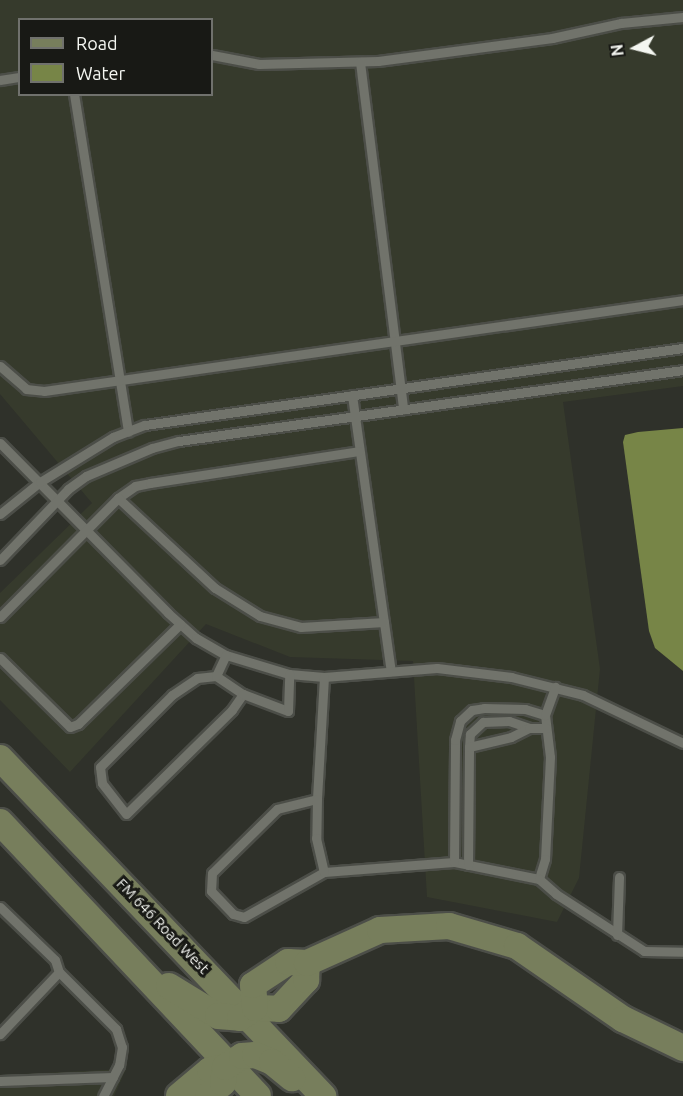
<!DOCTYPE html>
<html>
<head>
<meta charset="utf-8">
<style>
	body { margin:0 }
	#map { position:relative; width:683px; height:1096px; overflow:hidden; background:#2f312a; font-family:Ubuntu,sans-serif }
	div>[style] { position:absolute }
	.built>* { inset:0; background:#363a2c }
	.water>* { inset:0; background:#778547 }
	.roads { filter:drop-shadow(2px 0 #4c4e48) drop-shadow(-2px 0 #4c4e48) drop-shadow(0 2px #4c4e48) drop-shadow(0 -2px #4c4e48) }
	.service>* { height:9px; margin:-4.5px; padding:0 4.5px; transform-origin:4.5px; border-radius:4.5px; background:#71736b }
	.secondary>* { height:26px; margin:-13px; padding:0 13px; transform-origin:13px; border-radius:13px; background:#777e5c }
	span { translate:-50% -50%; white-space:nowrap; text-align:center; line-height:1.15; -webkit-text-stroke:6px #181915; paint-order:stroke }
	.street-label { font-size:15px; color:#f4f6f1 }
	.legend { position:absolute; left:18px; top:18px; width:195px; height:78px; box-sizing:border-box; background:#181915; border:2px solid #70716d; margin:0; padding:8px 10px; list-style:none; font-size:18px; color:#f4f6f1 }
	.legend li { display:flex; align-items:center; gap:12px; height:30px }
	.legend b { width:30px; border:2px solid #70716d }
	.north { position:absolute; left:605px; top:18px; width:60px; height:60px; -webkit-text-stroke:4px #181915; paint-order:stroke; rotate:263deg; font-size:16px; font-weight:700; line-height:24px; text-align:center; color:#f4f6f1 }
	.north::after { content:''; display:block; margin:auto; width:21px; height:27px; background:#f4f6f1; clip-path:polygon(50% 0,100% 100%,50% 72%,0 100%) }
</style>
</head>
<body>
<div id="map">
	<div class="built">
		<div style="clip-path:polygon(evenodd,0 0,683px 0,683px 386px,563px 402px,600px 669px,579px 878px,557px 922px,427px 897px,413px 661px,290px 657px,206px 624px,70px 772px,0 700px,0 593px,92px 503px,0 394px,0 0,20px 20px,212px 20px,212px 94px,20px 94px,20px 20px)"></div>
		<div style="clip-path:polygon(126px 1069px,114px 1096px,0 1096px,0 1075px)"></div>
	</div>
	<div class="water">
		<div style="clip-path:polygon(683px 428px,683px 671px,655px 648px,649px 631px,623px 442px,625px 435px,638px 432px)"></div>
	</div>
	<div class="roads">
		<div class="service">
			<div style="left:212px;top:55px;width:48px;rotate:10.8deg"></div>
			<div style="left:259px;top:64px;width:119px;rotate:-1.4deg"></div>
			<div style="left:378px;top:61px;width:176px;rotate:-7.5deg"></div>
			<div style="left:552px;top:38px;width:71px;rotate:-12.3deg"></div>
			<div style="left:621px;top:23px;width:62px;rotate:-5.5deg"></div>
			<div style="left:360px;top:62px;width:350px;rotate:82.9deg"></div>
			<div style="left:0;top:80px;width:20px;rotate:-9deg"></div>
			<div style="left:74px;top:94px;width:342px;rotate:80.9deg"></div>
			<div style="left:0;top:366px;width:35px;rotate:41deg"></div>
			<div style="left:26px;top:389px;width:18px;rotate:6deg"></div>
			<div style="left:44px;top:391px;width:645px;rotate:-8.1deg"></div>
			<div style="left:352px;top:395px;width:279px;rotate:82deg"></div>
			<div style="left:0;top:443px;width:239px;rotate:45.3deg"></div>
			<div style="left:168px;top:613px;width:38px;rotate:42deg"></div>
			<div style="left:196px;top:638px;width:34px;rotate:30deg"></div>
			<div style="left:226px;top:655px;width:66px;rotate:16.8deg"></div>
			<div style="left:289px;top:674px;width:35px;rotate:5deg"></div>
			<div style="left:324px;top:677px;width:113px;rotate:-4.6deg"></div>
			<div style="left:437px;top:668px;width:75px;rotate:6.9deg"></div>
			<div style="left:511px;top:677px;width:74px;rotate:14deg"></div>
			<div style="left:583px;top:695px;width:111px;rotate:25.6deg"></div>
			<div style="left:118px;top:498px;width:21px;rotate:-35deg"></div>
			<div style="left:135px;top:486px;width:15px;rotate:-11deg"></div>
			<div style="left:150px;top:483px;width:211px;rotate:-8.7deg"></div>
			<div style="left:0;top:514px;width:51px;rotate:-38.7deg"></div>
			<div style="left:40px;top:482px;width:86px;rotate:-31.7deg"></div>
			<div style="left:113px;top:437px;width:34px;rotate:-21deg"></div>
			<div style="left:145px;top:425px;width:543px;rotate:-8.15deg"></div>
			<div style="left:0;top:560px;width:98px;rotate:-46.2deg"></div>
			<div style="left:68px;top:489px;width:22px;rotate:-36deg"></div>
			<div style="left:86px;top:476px;width:72px;rotate:-23deg"></div>
			<div style="left:152px;top:448px;width:28px;rotate:-15deg"></div>
			<div style="left:179px;top:441px;width:509px;rotate:-8.02deg"></div>
			<div style="left:0;top:617px;width:168px;rotate:-45.2deg"></div>
			<div style="left:118px;top:498px;width:132px;rotate:42.9deg"></div>
			<div style="left:215px;top:588px;width:53px;rotate:31.9deg"></div>
			<div style="left:260px;top:616px;width:42px;rotate:15deg"></div>
			<div style="left:301px;top:627px;width:83px;rotate:-3.4deg"></div>
			<div style="left:0;top:658px;width:98px;rotate:44.6deg"></div>
			<div style="left:70px;top:727px;width:9px;rotate:-21deg"></div>
			<div style="left:78px;top:724px;width:143px;rotate:-44.4deg"></div>
			<div style="left:216px;top:676px;width:32px;rotate:34deg"></div>
			<div style="left:243px;top:694px;width:19px;rotate:125deg"></div>
			<div style="left:232px;top:710px;width:148px;rotate:135.5deg"></div>
			<div style="left:126px;top:814px;width:39px;rotate:-128deg"></div>
			<div style="left:102px;top:783px;width:16px;rotate:-97deg"></div>
			<div style="left:100px;top:767px;width:102px;rotate:-45deg"></div>
			<div style="left:172px;top:695px;width:30px;rotate:-34deg"></div>
			<div style="left:197px;top:678px;width:19px;rotate:-6deg"></div>
			<div style="left:216px;top:676px;width:23px;rotate:-65deg"></div>
			<div style="left:324px;top:677px;width:122px;rotate:93.3deg"></div>
			<div style="left:317px;top:799px;width:41px;rotate:166deg"></div>
			<div style="left:277px;top:809px;width:91px;rotate:135.4deg"></div>
			<div style="left:212px;top:873px;width:18px;rotate:93deg"></div>
			<div style="left:211px;top:891px;width:32px;rotate:46deg"></div>
			<div style="left:233px;top:914px;width:11px;rotate:15deg"></div>
			<div style="left:244px;top:917px;width:92px;rotate:-29.4deg"></div>
			<div style="left:324px;top:872px;width:130px;rotate:-4.4deg"></div>
			<div style="left:243px;top:694px;width:48px;rotate:20.7deg"></div>
			<div style="left:288px;top:711px;width:37px;rotate:-88deg"></div>
			<div style="left:545px;top:715px;width:42px;rotate:83.2deg"></div>
			<div style="left:550px;top:757px;width:102px;rotate:92.8deg"></div>
			<div style="left:545px;top:859px;width:21px;rotate:107deg"></div>
			<div style="left:539px;top:879px;width:87px;rotate:-168.7deg"></div>
			<div style="left:454px;top:862px;width:122px;rotate:-89.5deg"></div>
			<div style="left:455px;top:740px;width:20px;rotate:-75deg"></div>
			<div style="left:460px;top:721px;width:16px;rotate:-43deg"></div>
			<div style="left:472px;top:710px;width:12px;rotate:-9deg"></div>
			<div style="left:484px;top:708px;width:41px;rotate:1.4deg"></div>
			<div style="left:525px;top:709px;width:21px;rotate:17deg"></div>
			<div style="left:545px;top:715px;width:30px;rotate:-70deg"></div>
			<div style="left:469px;top:747px;width:13px;rotate:-86deg"></div>
			<div style="left:470px;top:734px;width:18px;rotate:-43deg"></div>
			<div style="left:483px;top:722px;width:26px;rotate:-2deg"></div>
			<div style="left:509px;top:721px;width:21px;rotate:19deg"></div>
			<div style="left:317px;top:799px;width:39px;rotate:91deg"></div>
			<div style="left:316px;top:838px;width:35px;rotate:77deg"></div>
			<div style="left:468px;top:865px;width:118px;rotate:-89.5deg"></div>
			<div style="left:469px;top:747px;width:43px;rotate:-13.4deg"></div>
			<div style="left:511px;top:737px;width:20px;rotate:-27deg"></div>
			<div style="left:529px;top:728px;width:17px"></div>
			<div style="left:539px;top:879px;width:23px;rotate:41deg"></div>
			<div style="left:556px;top:894px;width:105px;rotate:32.9deg"></div>
			<div style="left:644px;top:951px;width:39px;rotate:1deg"></div>
			<div style="left:0;top:907px;width:76px;rotate:43.9deg"></div>
			<div style="left:55px;top:960px;width:13px;rotate:72deg"></div>
			<div style="left:59px;top:972px;width:86px;rotate:133.6deg"></div>
			<div style="left:617px;top:935px;width:58px;rotate:-88deg"></div>
			<div style="left:59px;top:972px;width:81px;rotate:45deg"></div>
			<div style="left:116px;top:1029px;width:19px;rotate:72deg"></div>
			<div style="left:122px;top:1047px;width:18px;rotate:99deg"></div>
			<div style="left:119px;top:1065px;width:35px;rotate:117deg"></div>
			<div style="left:0;top:1081px;width:113px;rotate:-2deg"></div>
		</div>
		<div class="secondary">
			<div style="left:0;top:758px;width:468px;rotate:46.3deg"></div>
			<div style="left:0;top:822px;width:376px;rotate:46.7deg"></div>
			<div style="left:169px;top:986px;width:57px;rotate:31.5deg"></div>
			<div style="left:218px;top:1016px;width:22px;rotate:5deg"></div>
			<div style="left:240px;top:1018px;width:18px;rotate:-34deg"></div>
			<div style="left:255px;top:1008px;width:24px;rotate:2deg"></div>
			<div style="left:279px;top:1009px;width:40px;rotate:-47deg"></div>
			<div style="left:306px;top:980px;width:17px;rotate:-87deg"></div>
			<div style="left:255px;top:1008px;width:23px;rotate:-95deg"></div>
			<div style="left:253px;top:985px;width:42px;rotate:-33.3deg"></div>
			<div style="left:288px;top:962px;width:19px;rotate:3deg"></div>
			<div style="left:307px;top:963px;width:80px;rotate:-24.3deg"></div>
			<div style="left:380px;top:930px;width:69px;rotate:-3.3deg"></div>
			<div style="left:449px;top:926px;width:71px;rotate:16.4deg"></div>
			<div style="left:517px;top:946px;width:129px;rotate:34.6deg"></div>
			<div style="left:623px;top:1019px;width:67px;rotate:25.8deg"></div>
			<div style="left:179px;top:1096px;width:40px;rotate:-40deg"></div>
			<div style="left:210px;top:1070px;width:15px;rotate:-11deg"></div>
			<div style="left:208px;top:1096px;width:20px;rotate:-41deg"></div>
			<div style="left:223px;top:1083px;width:16px;rotate:-83deg"></div>
			<div style="left:225px;top:1067px;width:20px;rotate:-33deg"></div>
			<div style="left:242px;top:1056px;width:13px;rotate:-4deg"></div>
			<div style="left:255px;top:1055px;width:18px;rotate:22deg"></div>
			<div style="left:272px;top:1062px;width:26px;rotate:39deg"></div>
		</div>
	</div>
	<div class="street-label">
		<span style="left:163px;top:926px;rotate:46deg">FM 646 Road West</span>
	</div>
	<ul class="legend">
	<li><b style="height:8px;background:#777e5c"></b>Road</li>
	<li><b style="height:16px;background:#778547"></b>Water</li>
	</ul>
	<div class="north">N</div>
</div>
</body>
</html>
